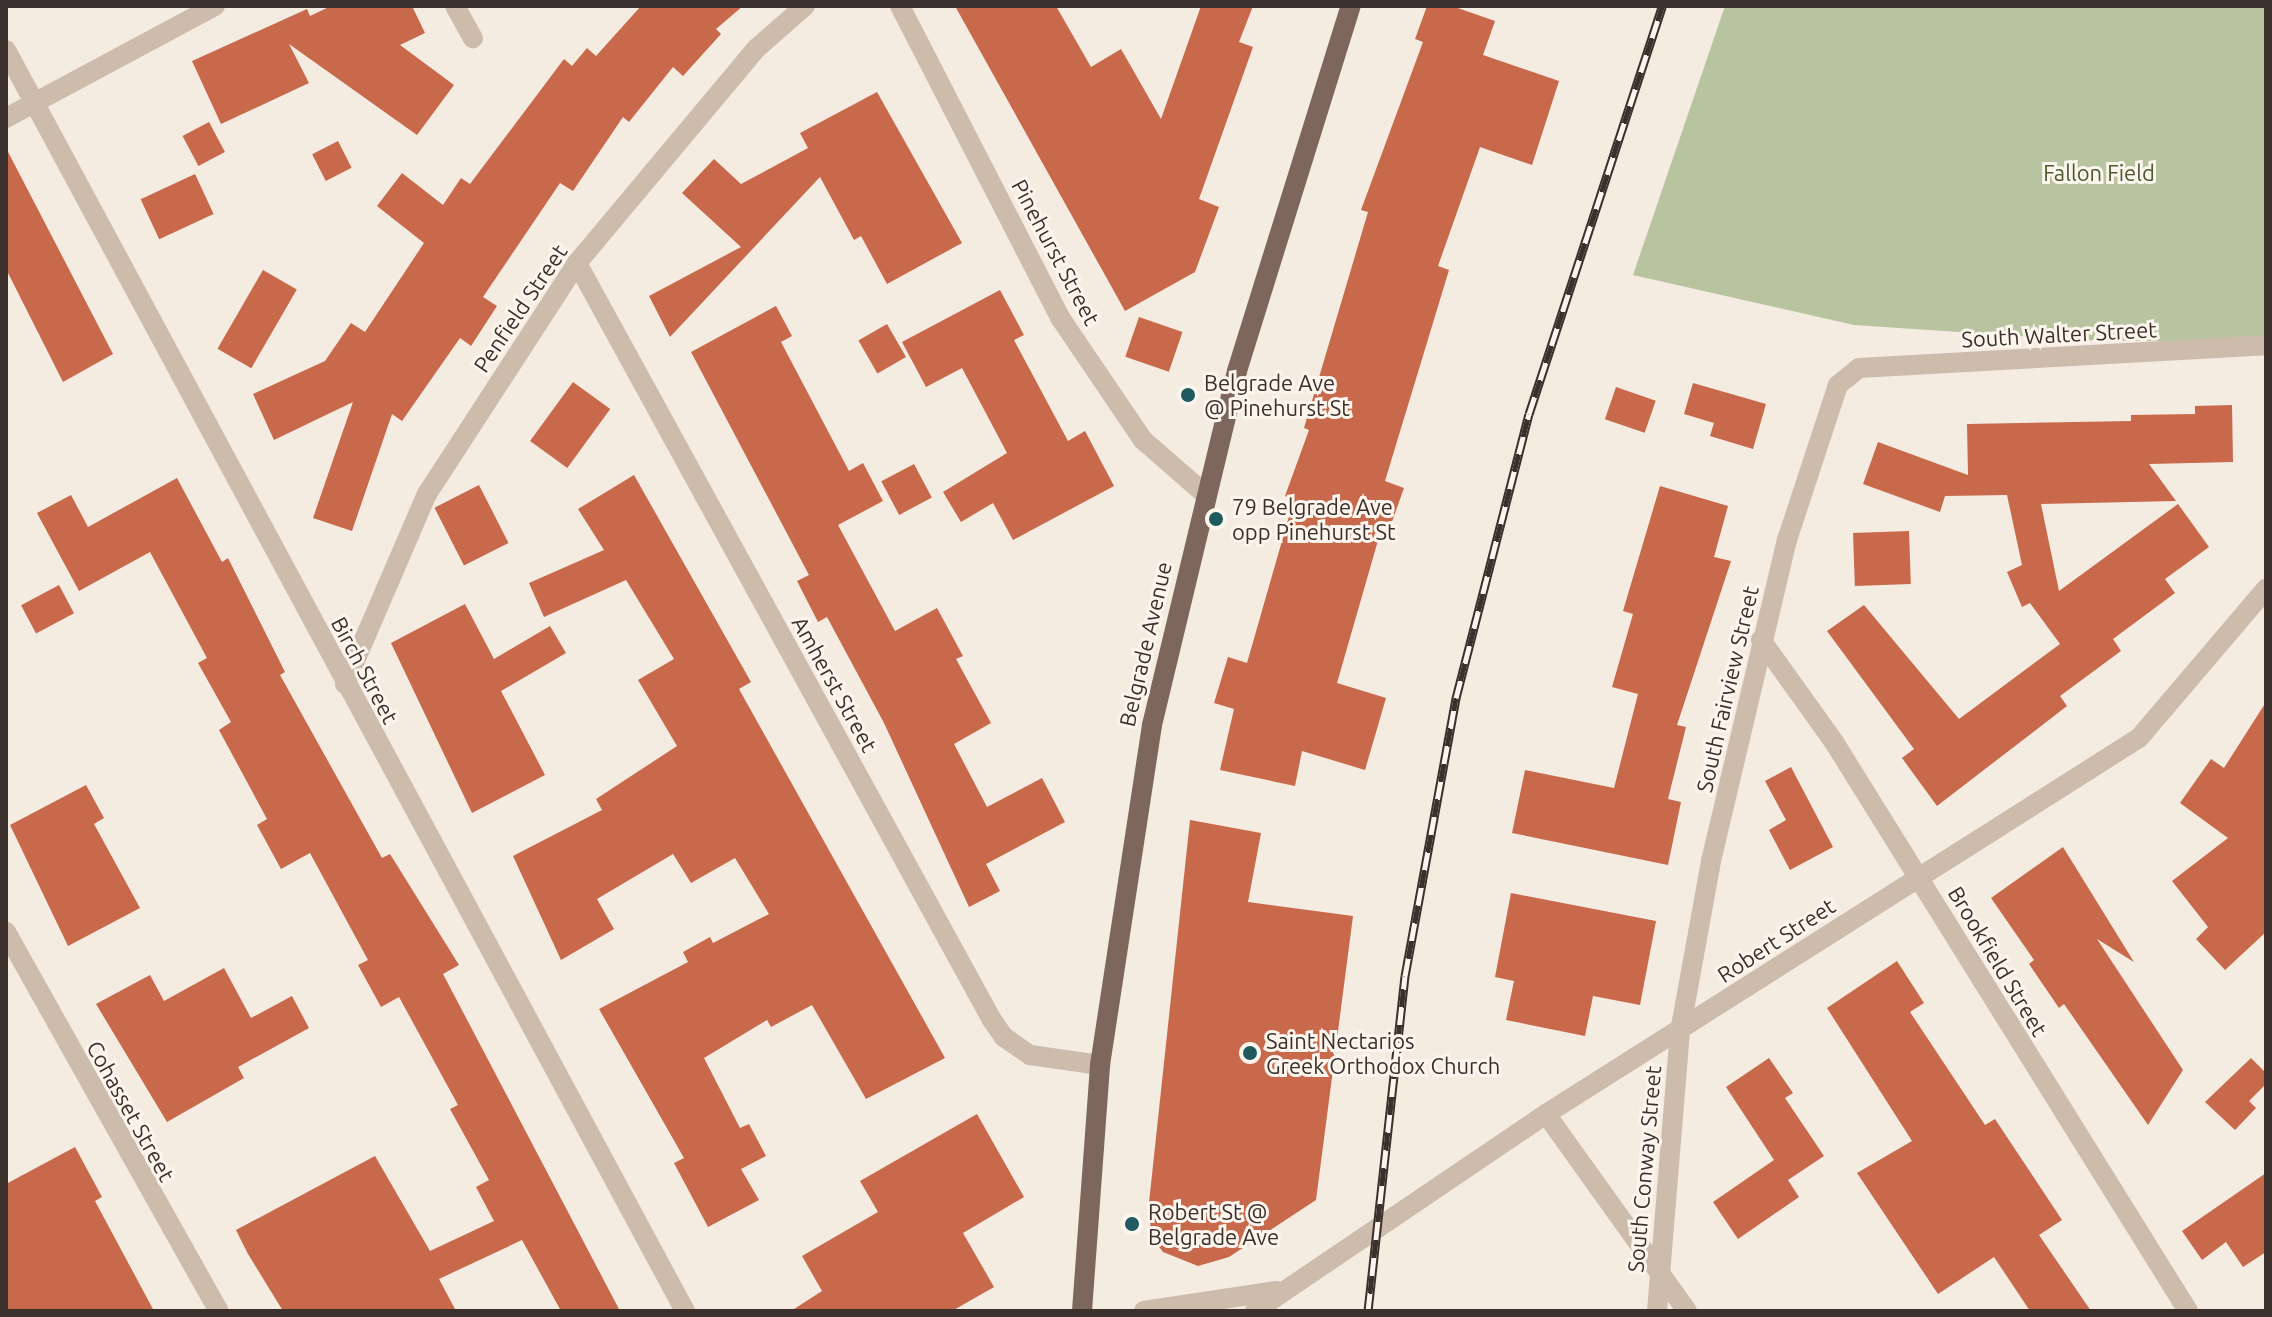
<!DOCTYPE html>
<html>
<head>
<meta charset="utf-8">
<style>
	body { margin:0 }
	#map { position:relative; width:2272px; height:1317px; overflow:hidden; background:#f4ebe1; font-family:Ubuntu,sans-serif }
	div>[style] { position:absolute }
	.green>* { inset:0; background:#b8c4a0 }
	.building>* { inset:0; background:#c8694b; transform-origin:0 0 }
	.minor>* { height:20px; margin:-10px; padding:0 10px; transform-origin:10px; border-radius:10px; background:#cdbbac }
	.tertiary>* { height:20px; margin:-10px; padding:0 10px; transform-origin:10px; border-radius:10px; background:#cdbbac }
	.primary>* { height:20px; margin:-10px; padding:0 10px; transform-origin:10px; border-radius:10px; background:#7d675c }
	.rail>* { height:9px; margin-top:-4.5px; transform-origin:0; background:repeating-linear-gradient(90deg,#fbf5ee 0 18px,#3b302b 0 36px); box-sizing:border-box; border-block:2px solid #3b302b }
	.dots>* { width:22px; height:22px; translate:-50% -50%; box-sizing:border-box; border:4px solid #fbf5ee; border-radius:50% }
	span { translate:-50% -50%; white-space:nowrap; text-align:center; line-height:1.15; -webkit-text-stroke:6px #fbf5ee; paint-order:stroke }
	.park-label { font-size:22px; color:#4a5a2e }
	.street-label { font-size:22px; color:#3b302b }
	.poi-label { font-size:22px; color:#3b302b }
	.left { translate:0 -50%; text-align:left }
	.frame { position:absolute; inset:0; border:8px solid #3b302b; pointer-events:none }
</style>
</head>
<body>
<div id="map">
	<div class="green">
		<div style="clip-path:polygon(1725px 6px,2266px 6px,2266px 343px,2078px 340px,1854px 325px,1633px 275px)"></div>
	</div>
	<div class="building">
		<div style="clip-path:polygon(331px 6px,412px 6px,425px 33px,400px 45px,454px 85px,417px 135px,289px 44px,309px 83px,221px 124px,192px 61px,307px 9px,310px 16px)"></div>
		<div style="clip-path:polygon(641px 6px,743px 6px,716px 29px,721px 34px,683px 76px,673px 67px,629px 122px,623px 117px,573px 191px,560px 183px,483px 297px,497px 306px,471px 346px,460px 338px,402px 421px,392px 414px,352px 531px,313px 518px,353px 402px,274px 440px,253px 394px,325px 361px,351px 323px,365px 332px,424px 243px,377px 206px,402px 173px,443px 205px,461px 178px,470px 184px,564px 59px,572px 66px,587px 48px,596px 56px)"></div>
		<div style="clip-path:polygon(955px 6px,1056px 6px,1091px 67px,1121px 49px,1161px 119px,1201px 6px,1253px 6px,1239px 42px,1253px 47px,1199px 199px,1219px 207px,1195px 272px,1125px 311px)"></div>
		<div style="clip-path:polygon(1427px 6px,1452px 6px,1495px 21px,1483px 55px,1559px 81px,1532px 165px,1480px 147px,1438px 266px,1449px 270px,1385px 481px,1404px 488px,1388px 533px,1381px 530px,1337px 683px,1386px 698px,1365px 770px,1302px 751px,1295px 786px,1220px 770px,1234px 709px,1214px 703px,1228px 657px,1247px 663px,1294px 499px,1285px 496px,1309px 430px,1304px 428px,1368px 212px,1361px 210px,1423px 42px,1415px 39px)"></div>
		<div style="clip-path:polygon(877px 92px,962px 243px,887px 284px,861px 236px,854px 240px,820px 177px,670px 337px,649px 296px,741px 247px,682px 193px,714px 159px,741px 184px,808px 148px,800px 133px)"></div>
		<div style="left:209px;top:122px;width:34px;height:30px;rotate:62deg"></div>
		<div style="left:338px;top:141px;width:30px;height:29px;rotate:63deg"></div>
		<div style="clip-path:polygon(6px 148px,113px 354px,63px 382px,6px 269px)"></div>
		<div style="left:195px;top:174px;width:44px;height:60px;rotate:65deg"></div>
		<div style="left:263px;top:270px;width:39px;height:91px;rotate:30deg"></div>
		<div style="clip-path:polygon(1000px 290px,1024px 335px,1014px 340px,1068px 441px,1085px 431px,1114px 486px,1013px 540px,993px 503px,961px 522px,943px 492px,1007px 453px,962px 368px,926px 387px,902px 342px)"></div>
		<div style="clip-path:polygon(776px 306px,792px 336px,781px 342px,849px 471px,863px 463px,883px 501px,838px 525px,895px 631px,937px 608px,963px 656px,956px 659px,991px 723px,954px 744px,987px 807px,1042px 778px,1065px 822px,986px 864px,1000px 891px,969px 907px,884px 723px,827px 617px,818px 622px,797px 581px,809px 575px,691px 352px)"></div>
		<div style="left:1139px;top:317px;width:46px;height:42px;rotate:19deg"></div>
		<div style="left:887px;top:324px;width:38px;height:33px;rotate:60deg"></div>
		<div style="left:573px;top:382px;width:46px;height:73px;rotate:36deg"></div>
		<div style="clip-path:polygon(1693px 383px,1766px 404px,1753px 449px,1710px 436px,1714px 423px,1684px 414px)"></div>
		<div style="left:1616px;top:387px;width:42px;height:34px;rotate:19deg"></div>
		<div style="clip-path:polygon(2232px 405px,2233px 462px,2149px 464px,2176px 501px,2041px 504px,2059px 591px,2178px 504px,2209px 547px,2165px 579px,2175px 593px,2113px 639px,2121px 651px,2060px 696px,2067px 706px,1937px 806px,1902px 758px,1914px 749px,1827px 631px,1864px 605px,1959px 719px,2060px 644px,2030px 603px,2022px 607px,2007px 572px,2022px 565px,2007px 495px,1945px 496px,1940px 512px,1863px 484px,1878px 442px,1968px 475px,1967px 424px,2131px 421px,2131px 415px,2195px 414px,2195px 406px)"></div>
		<div style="left:914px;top:464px;width:38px;height:37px;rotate:62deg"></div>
		<div style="clip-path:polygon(634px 475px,751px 682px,739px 689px,945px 1058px,866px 1099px,812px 1005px,771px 1027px,767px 1020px,704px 1058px,740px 1128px,749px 1124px,766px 1156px,741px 1169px,759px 1200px,708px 1227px,674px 1163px,684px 1158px,599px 1009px,688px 962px,683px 952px,710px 937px,713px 943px,769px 914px,735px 858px,691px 883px,673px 854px,597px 899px,614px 929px,561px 960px,513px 856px,602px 810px,596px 799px,677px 746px,638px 680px,674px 659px,626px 580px,544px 617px,529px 583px,604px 550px,578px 509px)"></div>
		<div style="clip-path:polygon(177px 478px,222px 562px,228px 558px,285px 672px,280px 675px,382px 858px,390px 854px,459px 965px,443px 974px,620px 1311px,561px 1311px,522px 1240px,439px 1279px,456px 1311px,283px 1311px,248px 1254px,236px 1230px,375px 1156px,430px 1251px,494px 1221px,476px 1187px,489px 1180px,450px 1109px,458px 1105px,399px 997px,381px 1007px,358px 965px,368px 960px,310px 853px,281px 869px,257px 825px,267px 819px,219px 730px,231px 722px,198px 663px,207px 658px,150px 552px,79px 591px,37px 513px,71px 495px,88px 527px)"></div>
		<div style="left:479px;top:485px;width:65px;height:50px;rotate:63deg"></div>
		<div style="clip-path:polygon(1660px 486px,1728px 506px,1714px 557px,1731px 561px,1677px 725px,1686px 727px,1668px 799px,1681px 802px,1668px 865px,1512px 833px,1525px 770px,1614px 788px,1638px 694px,1612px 687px,1633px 614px,1623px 611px)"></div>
		<div style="left:1909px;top:531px;width:53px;height:56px;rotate:88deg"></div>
		<div style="left:59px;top:585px;width:32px;height:43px;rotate:62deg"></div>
		<div style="clip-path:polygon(465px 604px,494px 659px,550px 626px,566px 653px,501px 691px,545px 775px,472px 813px,391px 643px)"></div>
		<div style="clip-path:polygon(2266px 702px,2266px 932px,2225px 970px,2196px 939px,2208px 927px,2172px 881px,2228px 838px,2180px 803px,2211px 759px,2224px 768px)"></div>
		<div style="clip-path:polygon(1791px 767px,1833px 847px,1790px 870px,1769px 830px,1786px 820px,1765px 781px)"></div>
		<div style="clip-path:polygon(86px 785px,104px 818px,94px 824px,140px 908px,68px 946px,10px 825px)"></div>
		<div style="clip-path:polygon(1190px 820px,1261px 833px,1248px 902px,1353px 916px,1316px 1200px,1229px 1257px,1198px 1266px,1163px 1252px,1153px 1239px,1148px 1212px)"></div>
		<div style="clip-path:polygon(2063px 847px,2134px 962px,2097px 939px,2183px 1070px,2148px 1125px,2064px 1004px,2059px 1008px,2029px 964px,2034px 960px,1991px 898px)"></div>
		<div style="clip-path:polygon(1511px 893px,1656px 921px,1640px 1005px,1593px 996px,1585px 1036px,1506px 1020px,1514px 981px,1495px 977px)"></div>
		<div style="clip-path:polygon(1897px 961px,1924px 1003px,1910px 1012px,1985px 1125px,1995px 1119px,2062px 1220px,2039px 1235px,2091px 1311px,2030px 1311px,1994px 1257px,1938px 1294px,1857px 1173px,1912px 1141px,1827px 1008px)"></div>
		<div style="clip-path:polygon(224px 968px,251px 1018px,292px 996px,309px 1028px,238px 1067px,244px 1078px,167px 1122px,96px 1004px,150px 975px,164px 1001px)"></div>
		<div style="clip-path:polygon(1769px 1058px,1793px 1093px,1785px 1098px,1824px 1156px,1788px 1180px,1799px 1197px,1738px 1239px,1713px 1202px,1774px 1160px,1726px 1087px)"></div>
		<div style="clip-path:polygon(2251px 1058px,2266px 1073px,2266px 1084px,2249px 1101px,2256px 1108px,2235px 1130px,2205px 1102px)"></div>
		<div style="clip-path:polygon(977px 1114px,1024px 1197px,963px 1233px,994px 1287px,952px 1311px,791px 1311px,822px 1291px,802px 1256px,878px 1212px,860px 1181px)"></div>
		<div style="clip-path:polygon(75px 1147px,102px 1197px,95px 1201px,154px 1311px,6px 1311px,6px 1184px)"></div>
		<div style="clip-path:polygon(2266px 1173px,2266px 1252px,2243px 1267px,2226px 1242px,2202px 1260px,2182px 1231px)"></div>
	</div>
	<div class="minor">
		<div style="left:455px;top:6px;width:37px;rotate:61deg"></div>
		<div style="left:900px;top:6px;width:352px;rotate:62.8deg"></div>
		<div style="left:1061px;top:319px;width:146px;rotate:55.9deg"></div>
		<div style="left:1143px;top:440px;width:82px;rotate:41.1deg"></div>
		<div style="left:6px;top:50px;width:1432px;rotate:61.7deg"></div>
		<div style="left:6px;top:118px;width:237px;rotate:-28.2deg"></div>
		<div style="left:577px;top:263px;width:863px;rotate:61.27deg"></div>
		<div style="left:992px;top:1020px;width:21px;rotate:55deg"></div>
		<div style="left:1004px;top:1037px;width:32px;rotate:35deg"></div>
		<div style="left:1030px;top:1055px;width:71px;rotate:8.1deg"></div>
		<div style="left:1761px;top:640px;width:125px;rotate:54.4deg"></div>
		<div style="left:1834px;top:742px;width:670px;rotate:58.11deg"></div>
		<div style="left:345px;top:684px;width:207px;rotate:-66.7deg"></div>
		<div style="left:427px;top:494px;width:275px;rotate:-57deg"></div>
		<div style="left:577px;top:263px;width:280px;rotate:-50.1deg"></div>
		<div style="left:757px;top:48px;width:64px;rotate:-41.2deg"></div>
		<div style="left:6px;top:932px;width:435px;rotate:60.7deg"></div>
		<div style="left:1546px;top:1114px;width:242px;rotate:54.4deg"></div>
		<div style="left:1657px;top:1311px;width:280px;rotate:-85.3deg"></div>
		<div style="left:1680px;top:1032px;width:174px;rotate:-79.7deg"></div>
		<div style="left:1711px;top:861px;width:330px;rotate:-76.7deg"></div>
		<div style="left:1787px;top:540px;width:163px;rotate:-71.8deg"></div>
		<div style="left:1838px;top:385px;width:27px;rotate:-39deg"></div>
		<div style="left:1859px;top:368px;width:408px;rotate:-3.2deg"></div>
	</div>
	<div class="tertiary">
		<div style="left:1144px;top:1311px;width:134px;rotate:-8.6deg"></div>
		<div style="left:1255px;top:1311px;width:351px;rotate:-34.1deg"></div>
		<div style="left:1546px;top:1114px;width:702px;rotate:-32.38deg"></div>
		<div style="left:2139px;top:738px;width:196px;rotate:-49.6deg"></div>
	</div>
	<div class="primary">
		<div style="left:1082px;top:1311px;width:247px;rotate:-85.8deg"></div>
		<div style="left:1100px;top:1065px;width:344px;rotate:-81.3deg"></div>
		<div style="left:1152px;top:725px;width:364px;rotate:-76.5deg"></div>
		<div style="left:1237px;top:371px;width:382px;rotate:-72.7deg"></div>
	</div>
	<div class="rail">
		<div style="left:1368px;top:1311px;width:337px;rotate:-83.7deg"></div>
		<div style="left:1405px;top:976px;width:283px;rotate:-79.6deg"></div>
		<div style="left:1456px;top:698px;width:293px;rotate:-75.6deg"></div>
		<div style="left:1529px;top:414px;width:429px;rotate:-71.9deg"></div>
	</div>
	<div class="dots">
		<div style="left:1188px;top:395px;background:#1f5a5e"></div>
		<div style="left:1216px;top:519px;background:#1f5a5e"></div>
		<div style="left:1250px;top:1053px;background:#1f5a5e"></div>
		<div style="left:1132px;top:1224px;background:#1f5a5e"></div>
	</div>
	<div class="park-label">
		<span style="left:2099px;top:173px">Fallon Field</span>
	</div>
	<div class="street-label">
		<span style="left:1056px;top:252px;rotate:62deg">Pinehurst Street</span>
		<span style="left:520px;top:308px;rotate:-56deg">Penfield Street</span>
		<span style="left:2059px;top:334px;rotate:-3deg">South Walter Street</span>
		<span style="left:1145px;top:644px;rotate:-77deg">Belgrade Avenue</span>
		<span style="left:365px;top:670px;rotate:62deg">Birch Street</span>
		<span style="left:835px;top:684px;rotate:61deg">Amherst Street</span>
		<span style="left:1727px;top:689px;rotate:-77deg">South Fairview Street</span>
		<span style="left:1776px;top:940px;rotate:-33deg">Robert Street</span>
		<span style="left:1998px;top:961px;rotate:59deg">Brookfield Street</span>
		<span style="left:131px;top:1111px;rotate:61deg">Cohasset Street</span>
		<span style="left:1644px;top:1169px;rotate:-85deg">South Conway Street</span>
	</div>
	<div class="poi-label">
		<span class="left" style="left:1204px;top:395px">Belgrade Ave<br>@ Pinehurst St</span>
		<span class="left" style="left:1232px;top:519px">79 Belgrade Ave<br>opp Pinehurst St</span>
		<span class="left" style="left:1266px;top:1053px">Saint Nectarios<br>Greek Orthodox Church</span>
		<span class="left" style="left:1148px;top:1224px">Robert St @<br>Belgrade Ave</span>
	</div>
	<div class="frame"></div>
</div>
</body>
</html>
